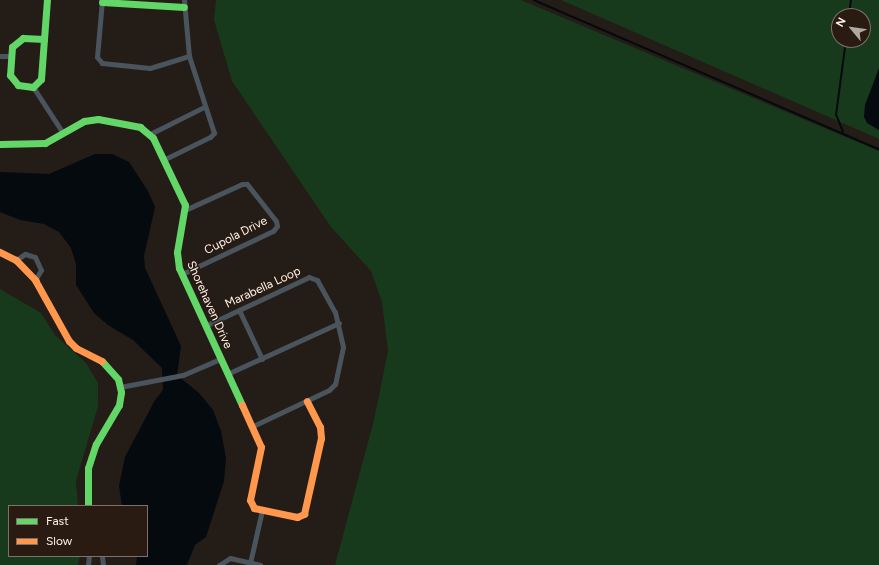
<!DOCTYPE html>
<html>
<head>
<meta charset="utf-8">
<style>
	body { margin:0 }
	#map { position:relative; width:879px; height:565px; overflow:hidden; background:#241c17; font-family:Figtree,sans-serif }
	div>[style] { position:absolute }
	.green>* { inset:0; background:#173a1d }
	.water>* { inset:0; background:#040a0d }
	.stream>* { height:1.5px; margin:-0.75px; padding:0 0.75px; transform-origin:0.75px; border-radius:0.75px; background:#040a0d }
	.street>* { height:5px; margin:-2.5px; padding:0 2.5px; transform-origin:2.5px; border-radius:2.5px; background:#4a545d }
	.fast>* { height:7px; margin:-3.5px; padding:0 3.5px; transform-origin:3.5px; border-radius:3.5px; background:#63d668 }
	.slow>* { height:7px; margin:-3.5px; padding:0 3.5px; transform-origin:3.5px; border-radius:3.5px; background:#ff974d }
	span { translate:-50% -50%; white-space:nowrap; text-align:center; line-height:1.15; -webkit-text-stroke:3px #291b12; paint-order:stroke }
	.street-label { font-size:12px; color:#fdf3ec }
	.legend { position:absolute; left:8px; top:505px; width:140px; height:52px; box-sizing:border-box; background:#291b12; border:1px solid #7e7169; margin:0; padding:5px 7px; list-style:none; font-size:12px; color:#fdf3ec }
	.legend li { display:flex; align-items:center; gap:8px; height:20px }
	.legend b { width:20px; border:1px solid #7e7169 }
	.north { position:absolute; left:831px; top:8px; width:40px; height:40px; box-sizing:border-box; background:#291b12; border:1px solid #7e7169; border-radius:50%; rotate:299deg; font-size:11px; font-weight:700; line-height:16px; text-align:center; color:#fdf3ec }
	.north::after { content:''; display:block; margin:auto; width:14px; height:18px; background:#b1a8a1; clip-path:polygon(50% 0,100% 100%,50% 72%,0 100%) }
</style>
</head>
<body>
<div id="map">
	<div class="green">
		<div style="clip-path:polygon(216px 0,521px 0,879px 151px,879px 565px,335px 565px,374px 420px,388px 351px,382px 302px,371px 271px,331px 227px,232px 81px,214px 20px)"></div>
		<div style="clip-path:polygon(evenodd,561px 0,879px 0,879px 68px,875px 128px,879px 130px,879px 139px,561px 0,839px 16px,863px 16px,863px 40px,839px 40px,839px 16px)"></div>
		<div style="clip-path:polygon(0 289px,41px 313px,55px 335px,86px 363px,98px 383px,98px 406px,76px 481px,78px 506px,9px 506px,9px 556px,80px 556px,78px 565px,0 565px)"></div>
	</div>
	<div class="water">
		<div style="clip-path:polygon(879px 68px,879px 130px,867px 123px,864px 117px,865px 105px)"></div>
		<div style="clip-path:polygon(95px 154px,112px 154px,129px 162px,148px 191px,155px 207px,144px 256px,145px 268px,181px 346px,177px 375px,199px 393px,213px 410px,221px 431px,226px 458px,224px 481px,206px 537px,195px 545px,187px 565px,136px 565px,137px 556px,147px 556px,147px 506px,122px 506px,119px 486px,125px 457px,155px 400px,163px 390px,162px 368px,133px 340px,108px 325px,94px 313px,76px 285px,76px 264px,71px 248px,59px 232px,44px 224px,20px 220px,0 212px,0 172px,49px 174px)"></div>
	</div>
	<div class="stream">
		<div style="left:534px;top:0;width:376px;rotate:23.4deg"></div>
		<div style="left:849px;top:16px;width:16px;rotate:-83deg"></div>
		<div style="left:843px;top:132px;width:18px;rotate:-112deg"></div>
		<div style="left:836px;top:115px;width:76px;rotate:-82.4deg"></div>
	</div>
	<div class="street">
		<div style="left:102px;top:0;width:57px;rotate:95deg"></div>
		<div style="left:97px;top:57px;width:8px;rotate:50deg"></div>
		<div style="left:102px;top:63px;width:48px;rotate:5.9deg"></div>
		<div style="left:150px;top:68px;width:41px;rotate:-17.1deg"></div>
		<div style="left:0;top:56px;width:10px"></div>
		<div style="left:33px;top:87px;width:55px;rotate:56.9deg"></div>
		<div style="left:150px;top:134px;width:60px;rotate:-26.6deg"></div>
		<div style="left:163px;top:160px;width:52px;rotate:-26.1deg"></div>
		<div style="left:210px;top:137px;width:6px;rotate:-45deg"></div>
		<div style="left:214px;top:133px;width:81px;rotate:-108deg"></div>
		<div style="left:189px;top:56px;width:56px;rotate:-95.1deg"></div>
		<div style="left:16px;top:260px;width:11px;rotate:-34deg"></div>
		<div style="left:25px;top:254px;width:10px;rotate:17deg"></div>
		<div style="left:35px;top:257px;width:14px;rotate:65deg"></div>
		<div style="left:41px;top:270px;width:12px;rotate:121deg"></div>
		<div style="left:182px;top:274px;width:101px;rotate:-25.3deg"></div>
		<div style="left:273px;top:231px;width:6px;rotate:-51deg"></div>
		<div style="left:277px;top:226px;width:5px;rotate:-101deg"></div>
		<div style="left:276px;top:221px;width:47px;rotate:-128.1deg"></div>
		<div style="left:247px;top:184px;width:5px;rotate:180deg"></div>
		<div style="left:242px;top:184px;width:63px;rotate:155.5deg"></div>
		<div style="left:239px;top:310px;width:54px;rotate:64.9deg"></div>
		<div style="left:205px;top:326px;width:115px;rotate:-25.2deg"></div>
		<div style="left:309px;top:277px;width:9px;rotate:21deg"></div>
		<div style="left:317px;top:280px;width:37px;rotate:61deg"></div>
		<div style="left:335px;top:312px;width:36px;rotate:77deg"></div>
		<div style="left:343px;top:347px;width:38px;rotate:102deg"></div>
		<div style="left:335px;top:384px;width:8px;rotate:135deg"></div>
		<div style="left:329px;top:390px;width:86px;rotate:154.6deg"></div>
		<div style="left:227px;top:374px;width:123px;rotate:-24.5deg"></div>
		<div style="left:120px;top:387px;width:64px;rotate:-10.8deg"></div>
		<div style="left:183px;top:375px;width:40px;rotate:-23.4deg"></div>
		<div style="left:102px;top:556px;width:9px;rotate:84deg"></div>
		<div style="left:250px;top:563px;width:54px;rotate:-77.2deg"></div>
		<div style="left:88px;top:565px;width:9px;rotate:-84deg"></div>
		<div style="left:219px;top:565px;width:13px;rotate:-32deg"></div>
		<div style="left:230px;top:558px;width:31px;rotate:13deg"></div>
	</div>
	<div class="fast">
		<div style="left:102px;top:2px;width:82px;rotate:3.5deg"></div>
		<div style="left:44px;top:39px;width:21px;rotate:-177deg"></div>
		<div style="left:23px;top:38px;width:14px;rotate:141deg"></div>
		<div style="left:12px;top:47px;width:28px;rotate:94deg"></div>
		<div style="left:10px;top:75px;width:13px;rotate:51deg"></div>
		<div style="left:18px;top:85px;width:15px;rotate:8deg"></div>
		<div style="left:33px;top:87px;width:11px;rotate:-45deg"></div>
		<div style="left:41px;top:79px;width:79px;rotate:-85.7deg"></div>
		<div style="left:0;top:144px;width:45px;rotate:-1.3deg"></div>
		<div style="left:45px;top:143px;width:45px;rotate:-29.4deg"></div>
		<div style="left:84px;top:121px;width:14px;rotate:-8deg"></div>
		<div style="left:98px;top:119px;width:43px;rotate:10.8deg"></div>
		<div style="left:140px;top:127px;width:17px;rotate:40deg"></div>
		<div style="left:153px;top:138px;width:74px;rotate:64.5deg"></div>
		<div style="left:185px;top:205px;width:48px;rotate:99.7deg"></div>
		<div style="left:177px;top:252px;width:16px;rotate:83deg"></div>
		<div style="left:179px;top:268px;width:151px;rotate:65.3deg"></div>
		<div style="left:88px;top:506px;width:38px;rotate:-90deg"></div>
		<div style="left:88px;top:468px;width:25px;rotate:-72deg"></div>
		<div style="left:96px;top:444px;width:45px;rotate:-59.5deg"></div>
		<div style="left:119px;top:405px;width:13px;rotate:-81deg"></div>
		<div style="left:121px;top:392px;width:13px;rotate:-103deg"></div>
		<div style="left:118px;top:379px;width:24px;rotate:-132deg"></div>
	</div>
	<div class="slow">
		<div style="left:0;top:252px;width:18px;rotate:27deg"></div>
		<div style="left:16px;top:260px;width:28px;rotate:46deg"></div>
		<div style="left:35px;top:280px;width:70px;rotate:60.9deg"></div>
		<div style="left:69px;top:341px;width:10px;rotate:45deg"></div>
		<div style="left:76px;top:348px;width:29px;rotate:27deg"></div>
		<div style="left:242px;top:405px;width:46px;rotate:65.7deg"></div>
		<div style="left:261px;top:447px;width:54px;rotate:101.7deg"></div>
		<div style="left:250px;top:500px;width:9px;rotate:63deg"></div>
		<div style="left:254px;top:508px;width:44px;rotate:11.8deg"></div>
		<div style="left:297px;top:517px;width:8px;rotate:-23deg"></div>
		<div style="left:304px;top:514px;width:78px;rotate:-77.4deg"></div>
		<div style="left:321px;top:438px;width:11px;rotate:-95deg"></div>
		<div style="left:320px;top:427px;width:29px;rotate:-117deg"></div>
	</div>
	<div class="street-label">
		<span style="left:236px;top:236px;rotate:-27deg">Cupola Drive</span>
		<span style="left:263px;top:288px;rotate:-25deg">Marabella Loop</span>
		<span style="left:209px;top:305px;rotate:66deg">Shorehaven Drive</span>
	</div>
	<ul class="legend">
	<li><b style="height:5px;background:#63d668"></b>Fast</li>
	<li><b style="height:5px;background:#ff974d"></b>Slow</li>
	</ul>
	<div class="north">N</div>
</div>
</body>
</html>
